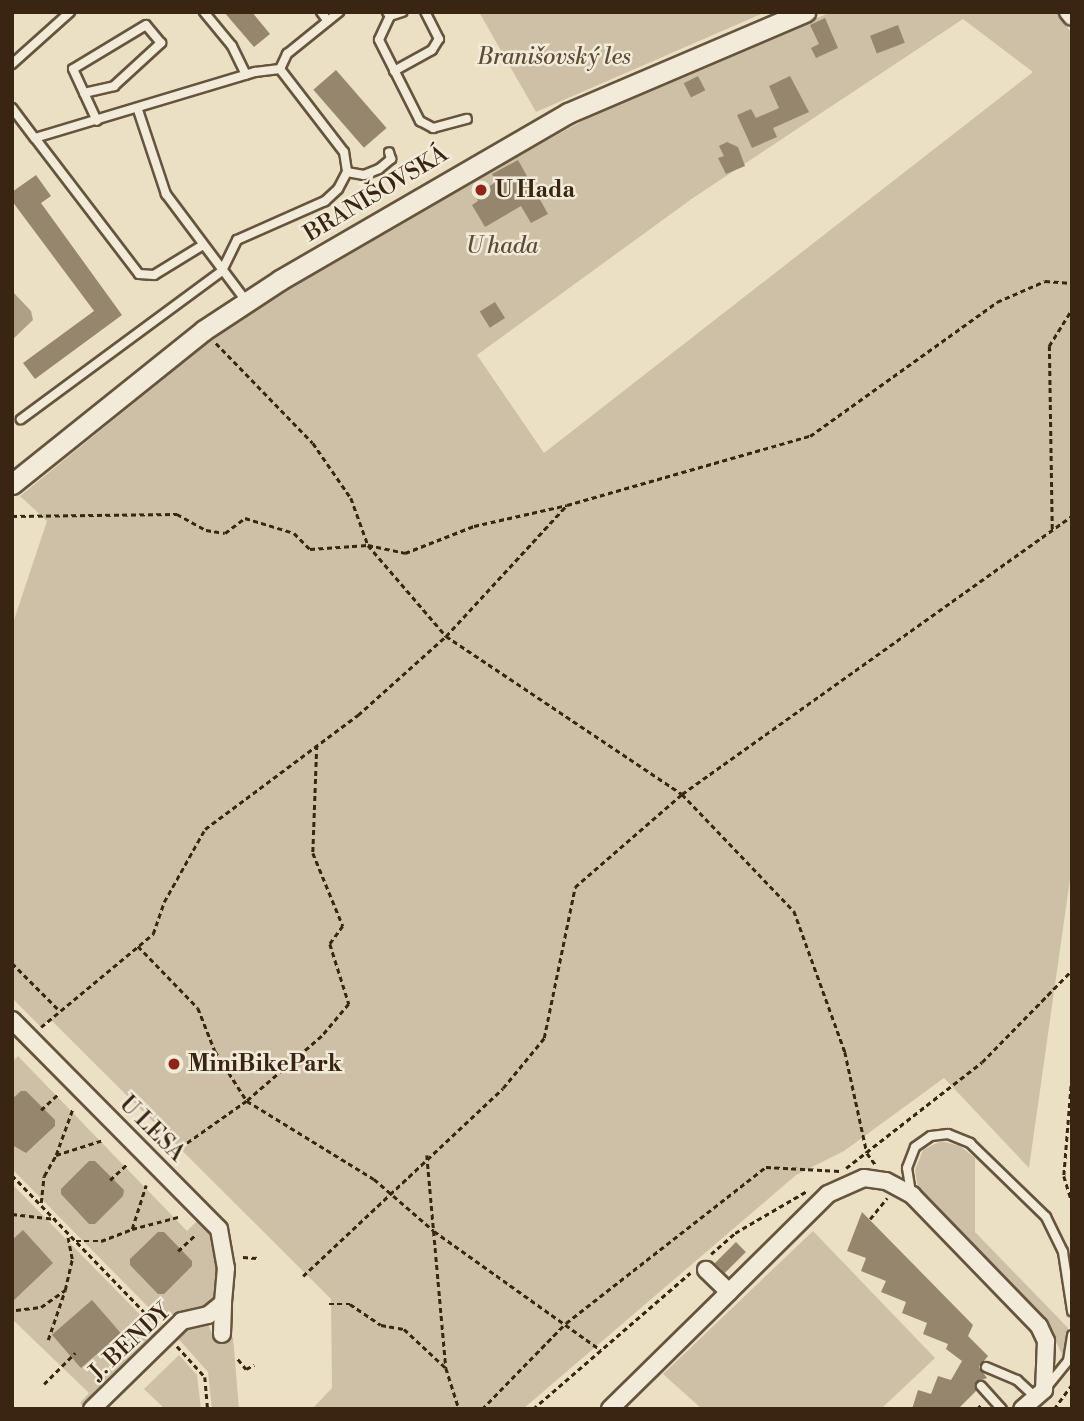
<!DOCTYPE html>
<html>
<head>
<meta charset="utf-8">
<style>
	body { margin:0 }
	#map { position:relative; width:1084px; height:1421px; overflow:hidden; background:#ebe0c4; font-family:"Libre Bodoni",serif }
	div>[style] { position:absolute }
	.green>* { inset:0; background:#cdc0a6 }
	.water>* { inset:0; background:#aea087 }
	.building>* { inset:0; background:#96866e; transform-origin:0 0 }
	.path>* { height:2.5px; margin-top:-1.25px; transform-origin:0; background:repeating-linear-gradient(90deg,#392511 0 5px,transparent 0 8.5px) }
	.roads { filter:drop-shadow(2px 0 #66543e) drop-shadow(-2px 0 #66543e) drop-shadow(0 2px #66543e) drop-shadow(0 -2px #66543e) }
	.service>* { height:8px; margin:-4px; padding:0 4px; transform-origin:4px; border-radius:4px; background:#f2ebd9 }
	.minor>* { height:16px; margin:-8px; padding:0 8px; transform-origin:8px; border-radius:8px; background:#f2ebd9 }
	.tertiary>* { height:19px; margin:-9.5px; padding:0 9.5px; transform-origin:9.5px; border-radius:9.5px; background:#f2ebd9 }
	.dots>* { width:19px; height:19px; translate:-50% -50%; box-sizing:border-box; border:4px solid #f2ebd9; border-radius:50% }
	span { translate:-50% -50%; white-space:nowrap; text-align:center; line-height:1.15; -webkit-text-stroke:5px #f2ebd9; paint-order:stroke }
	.park-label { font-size:23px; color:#5e4c36; font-style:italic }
	.poi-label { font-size:23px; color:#392511; font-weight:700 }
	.left { translate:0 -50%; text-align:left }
	.street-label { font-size:23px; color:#392511 }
	.frame { position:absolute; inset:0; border:14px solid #392511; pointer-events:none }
</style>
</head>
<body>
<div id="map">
	<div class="green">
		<div style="clip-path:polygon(479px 12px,766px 12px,536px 112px)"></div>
		<div style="clip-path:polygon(evenodd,831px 12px,1057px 12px,1072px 34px,1072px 865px,1029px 1168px,944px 1078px,844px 1151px,796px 1175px,523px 1409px,312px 1409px,332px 1388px,331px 1299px,50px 1019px,41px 1027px,12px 998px,12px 626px,47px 521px,20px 496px,231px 324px,399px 221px,586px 119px,831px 12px,963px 19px,1033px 72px,544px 453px,477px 355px,693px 198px,963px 19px)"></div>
		<div style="clip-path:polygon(18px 1056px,187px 1231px,201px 1217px,217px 1241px,220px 1260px,213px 1298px,202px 1306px,181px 1311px,165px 1324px,12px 1169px,12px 1062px)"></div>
		<div style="clip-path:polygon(941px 1141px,960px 1146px,975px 1158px,975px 1232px,1068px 1328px,1064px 1359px,1046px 1319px,918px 1188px,915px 1170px,923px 1150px)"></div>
		<div style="clip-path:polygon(12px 1184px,158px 1333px,85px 1409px,80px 1403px,89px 1393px,12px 1319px)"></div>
		<div style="clip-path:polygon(813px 1231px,935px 1358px,881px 1409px,702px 1409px,663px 1374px)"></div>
		<div style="clip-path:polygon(191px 1324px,208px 1324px,213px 1336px,233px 1337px,239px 1409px,212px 1409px,208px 1372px,175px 1335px)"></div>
		<div style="clip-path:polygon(179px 1355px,197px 1375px,201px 1409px,165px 1409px,144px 1389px)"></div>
	</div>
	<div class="water">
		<div style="clip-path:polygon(14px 293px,31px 311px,33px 320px,12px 340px)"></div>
	</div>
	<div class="building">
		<div style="clip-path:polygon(224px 12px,252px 12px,270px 34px,254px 47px)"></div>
		<div style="clip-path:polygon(825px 18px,838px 48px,816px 58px,811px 48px,819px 44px,810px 25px)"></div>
		<div style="left:898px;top:25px;width:19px;height:30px;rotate:69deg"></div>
		<div style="left:336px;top:70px;width:77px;height:30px;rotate:49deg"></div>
		<div style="left:698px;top:76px;width:16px;height:16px;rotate:63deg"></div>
		<div style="clip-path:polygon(790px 76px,809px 112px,773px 128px,777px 137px,752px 148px,737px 115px,751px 109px,756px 118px,779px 108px,769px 86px)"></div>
		<div style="clip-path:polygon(727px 142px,738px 147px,745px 166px,726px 174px,718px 158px,724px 156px,719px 146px)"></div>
		<div style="clip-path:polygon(518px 160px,548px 214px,531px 223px,521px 206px,485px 227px,472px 205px,478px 201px,475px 195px,496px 182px,492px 174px)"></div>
		<div style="clip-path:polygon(36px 175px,51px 196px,41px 203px,122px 315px,35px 379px,23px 363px,94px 311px,12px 201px,12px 192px)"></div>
		<div style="left:495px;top:302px;width:19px;height:18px;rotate:58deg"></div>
		<div style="clip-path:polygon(21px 1091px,26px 1091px,55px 1120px,55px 1126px,26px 1153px,12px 1145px,12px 1099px)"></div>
		<div style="clip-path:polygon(89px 1161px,95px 1161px,124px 1190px,123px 1196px,95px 1224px,89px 1224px,61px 1194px,61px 1189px)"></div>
		<div style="clip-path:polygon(862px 1212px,973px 1325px,968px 1336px,988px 1356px,979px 1367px,987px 1378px,976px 1382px,976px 1391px,958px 1409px,912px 1409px,918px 1390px,931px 1394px,938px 1376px,951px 1380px,962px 1361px,946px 1349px,948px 1344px,923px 1334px,927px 1323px,902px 1313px,906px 1302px,881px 1292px,886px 1281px,861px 1271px,866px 1258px,847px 1251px)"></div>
		<div style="clip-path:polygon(23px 1230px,53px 1263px,12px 1302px,12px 1240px)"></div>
		<div style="clip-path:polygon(158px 1232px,164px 1232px,192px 1261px,192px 1266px,164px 1294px,158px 1294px,130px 1265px,130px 1259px)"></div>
		<div style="left:736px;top:1242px;width:14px;height:30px;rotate:45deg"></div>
		<div style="left:92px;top:1300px;width:44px;height:53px;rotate:49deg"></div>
	</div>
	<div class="path">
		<div style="left:216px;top:343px;width:139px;rotate:45.9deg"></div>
		<div style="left:313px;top:443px;width:67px;rotate:55.4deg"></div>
		<div style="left:351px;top:498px;width:50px;rotate:70.1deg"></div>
		<div style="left:368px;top:545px;width:120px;rotate:49.4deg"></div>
		<div style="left:446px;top:636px;width:284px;rotate:33.8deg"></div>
		<div style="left:682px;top:794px;width:162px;rotate:46.3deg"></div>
		<div style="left:794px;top:911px;width:150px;rotate:70.1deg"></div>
		<div style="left:845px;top:1052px;width:103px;rotate:77.7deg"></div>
		<div style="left:867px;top:1153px;width:14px;rotate:54deg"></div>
		<div style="left:12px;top:516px;width:165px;rotate:-0.7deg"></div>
		<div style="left:177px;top:514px;width:33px;rotate:29deg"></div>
		<div style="left:206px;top:530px;width:19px;rotate:9deg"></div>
		<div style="left:225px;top:533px;width:25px;rotate:-37deg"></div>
		<div style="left:245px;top:518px;width:51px;rotate:17deg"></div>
		<div style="left:294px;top:533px;width:23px;rotate:45deg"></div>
		<div style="left:310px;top:549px;width:58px;rotate:-3.9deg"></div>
		<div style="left:368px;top:545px;width:38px;rotate:12deg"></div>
		<div style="left:405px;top:553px;width:74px;rotate:-21.4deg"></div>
		<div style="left:474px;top:526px;width:95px;rotate:-12.7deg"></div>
		<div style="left:1052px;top:529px;width:183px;rotate:-90.9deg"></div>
		<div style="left:1049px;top:346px;width:44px;rotate:-58.1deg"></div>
		<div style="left:317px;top:745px;width:108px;rotate:92.1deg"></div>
		<div style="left:313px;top:853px;width:79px;rotate:67.7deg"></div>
		<div style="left:343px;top:926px;width:22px;rotate:126deg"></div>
		<div style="left:330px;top:944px;width:63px;rotate:72.4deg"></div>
		<div style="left:349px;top:1004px;width:42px;rotate:130.2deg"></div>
		<div style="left:322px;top:1036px;width:99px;rotate:139.1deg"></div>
		<div style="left:247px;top:1101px;width:149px;rotate:31.6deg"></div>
		<div style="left:374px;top:1179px;width:79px;rotate:40.9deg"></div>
		<div style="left:434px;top:1231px;width:205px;rotate:35.5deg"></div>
		<div style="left:138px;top:946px;width:86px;rotate:45.9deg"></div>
		<div style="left:198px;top:1008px;width:46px;rotate:68.4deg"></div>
		<div style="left:215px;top:1051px;width:59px;rotate:57.4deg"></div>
		<div style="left:247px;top:1101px;width:83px;rotate:144.8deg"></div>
		<div style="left:12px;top:963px;width:65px;rotate:45deg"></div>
		<div style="left:41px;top:1027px;width:146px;rotate:-39.7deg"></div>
		<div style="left:153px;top:934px;width:34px;rotate:-71deg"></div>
		<div style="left:164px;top:902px;width:84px;rotate:-60.7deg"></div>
		<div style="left:205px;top:829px;width:191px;rotate:-36.7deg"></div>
		<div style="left:358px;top:715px;width:118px;rotate:-41.9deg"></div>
		<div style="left:446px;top:636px;width:178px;rotate:-47.3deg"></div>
		<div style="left:567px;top:505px;width:253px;rotate:-15.9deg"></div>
		<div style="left:810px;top:436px;width:230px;rotate:-35.6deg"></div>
		<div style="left:997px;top:302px;width:52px;rotate:-23.6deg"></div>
		<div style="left:1045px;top:281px;width:27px;rotate:4deg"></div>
		<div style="left:1072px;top:1077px;width:99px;rotate:94.6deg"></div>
		<div style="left:1064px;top:1176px;width:27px;rotate:73deg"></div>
		<div style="left:41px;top:1110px;width:23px;rotate:-43deg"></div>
		<div style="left:56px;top:1155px;width:50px;rotate:-70.1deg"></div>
		<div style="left:427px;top:1155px;width:214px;rotate:84.9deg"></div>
		<div style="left:846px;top:1168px;width:172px;rotate:-37.9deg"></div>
		<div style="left:982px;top:1062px;width:129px;rotate:-45.6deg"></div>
		<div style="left:12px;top:1175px;width:207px;rotate:46deg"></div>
		<div style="left:110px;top:1180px;width:23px;rotate:-43deg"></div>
		<div style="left:41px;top:1203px;width:27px;rotate:-84deg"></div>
		<div style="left:44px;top:1176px;width:24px;rotate:-60deg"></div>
		<div style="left:56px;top:1155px;width:49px;rotate:-17.7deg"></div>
		<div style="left:12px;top:1214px;width:44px;rotate:6.5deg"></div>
		<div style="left:870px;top:1219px;width:27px;rotate:-51deg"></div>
		<div style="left:132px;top:1229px;width:48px;rotate:-14.6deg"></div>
		<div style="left:76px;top:1241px;width:25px"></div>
		<div style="left:101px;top:1241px;width:33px;rotate:-21deg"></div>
		<div style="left:132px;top:1229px;width:46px;rotate:-72.3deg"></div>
		<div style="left:178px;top:1251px;width:23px;rotate:-43deg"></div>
		<div style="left:711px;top:1254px;width:32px;rotate:-41deg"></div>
		<div style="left:735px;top:1233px;width:83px;rotate:-30.3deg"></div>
		<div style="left:243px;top:1257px;width:16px;rotate:4deg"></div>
		<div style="left:303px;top:1276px;width:274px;rotate:-43.2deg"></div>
		<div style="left:503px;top:1088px;width:65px;rotate:-50.6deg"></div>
		<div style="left:544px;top:1038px;width:154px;rotate:-78.4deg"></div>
		<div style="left:575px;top:887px;width:142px;rotate:-41deg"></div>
		<div style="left:682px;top:794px;width:479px;rotate:-35.5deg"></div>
		<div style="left:329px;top:1304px;width:21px"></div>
		<div style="left:350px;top:1304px;width:37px;rotate:34deg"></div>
		<div style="left:381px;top:1325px;width:23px;rotate:10deg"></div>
		<div style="left:404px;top:1329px;width:57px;rotate:42.9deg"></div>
		<div style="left:446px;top:1368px;width:43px;rotate:72.4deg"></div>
		<div style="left:16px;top:1310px;width:25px;rotate:-7deg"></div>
		<div style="left:41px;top:1307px;width:29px;rotate:-35deg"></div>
		<div style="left:65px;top:1290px;width:32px;rotate:-77deg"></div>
		<div style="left:72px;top:1259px;width:25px;rotate:-101deg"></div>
		<div style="left:48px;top:1340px;width:53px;rotate:-71.2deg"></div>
		<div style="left:177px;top:1346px;width:42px;rotate:47.9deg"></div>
		<div style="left:205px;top:1377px;width:32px;rotate:85deg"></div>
		<div style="left:238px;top:1359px;width:13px;rotate:51deg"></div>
		<div style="left:246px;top:1369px;width:9px;rotate:-27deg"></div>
		<div style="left:44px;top:1384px;width:44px;rotate:-45deg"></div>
		<div style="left:482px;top:1409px;width:120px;rotate:-45.7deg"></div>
		<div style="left:566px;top:1323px;width:254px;rotate:-38deg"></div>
		<div style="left:766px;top:1167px;width:74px;rotate:3.1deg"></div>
		<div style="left:533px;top:1409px;width:208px;rotate:-40.9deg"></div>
		<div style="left:977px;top:1409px;width:8px;rotate:-45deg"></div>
		<div style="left:1054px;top:1409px;width:31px;rotate:-54deg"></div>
	</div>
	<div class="roads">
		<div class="service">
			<div style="left:204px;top:12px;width:44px;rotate:50.5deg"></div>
			<div style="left:232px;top:46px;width:32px;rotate:64deg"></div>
			<div style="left:321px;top:12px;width:11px;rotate:52deg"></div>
			<div style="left:387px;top:12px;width:5px;rotate:53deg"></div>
			<div style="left:390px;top:16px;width:13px;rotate:-18deg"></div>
			<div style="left:390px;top:16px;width:26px;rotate:115deg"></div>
			<div style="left:379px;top:40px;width:91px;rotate:63.2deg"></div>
			<div style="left:420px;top:121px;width:15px;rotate:28deg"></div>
			<div style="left:433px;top:128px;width:35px;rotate:-15deg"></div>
			<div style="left:12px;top:64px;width:78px;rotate:-41.9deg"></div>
			<div style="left:280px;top:69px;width:17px;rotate:-65deg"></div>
			<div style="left:287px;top:54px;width:67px;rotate:-38.9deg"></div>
			<div style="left:394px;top:71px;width:43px;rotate:-28.9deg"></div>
			<div style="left:432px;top:50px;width:13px;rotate:-58deg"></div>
			<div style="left:439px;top:39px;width:30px;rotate:-117deg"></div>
			<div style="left:84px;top:93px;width:31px;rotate:-13deg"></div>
			<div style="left:114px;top:86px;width:64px;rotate:-42.5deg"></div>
			<div style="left:161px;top:43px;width:23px;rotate:-130deg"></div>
			<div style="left:146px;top:25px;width:85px;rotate:148.9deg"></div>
			<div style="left:73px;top:69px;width:57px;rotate:65.2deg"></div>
			<div style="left:12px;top:108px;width:38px;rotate:53deg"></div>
			<div style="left:35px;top:138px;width:230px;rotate:-16.7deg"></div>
			<div style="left:255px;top:72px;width:25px;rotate:-7deg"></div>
			<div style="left:280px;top:69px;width:105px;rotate:52.4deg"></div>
			<div style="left:344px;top:152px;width:20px;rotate:81deg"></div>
			<div style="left:347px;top:172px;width:19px;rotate:118deg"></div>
			<div style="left:338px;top:189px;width:18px;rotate:137deg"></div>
			<div style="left:325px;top:201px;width:96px;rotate:156.1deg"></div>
			<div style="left:237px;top:240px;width:34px;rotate:116deg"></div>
			<div style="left:222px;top:271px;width:250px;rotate:143.6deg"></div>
			<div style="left:138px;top:110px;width:89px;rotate:71.6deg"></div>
			<div style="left:166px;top:194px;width:134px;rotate:53.2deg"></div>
			<div style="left:35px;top:138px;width:171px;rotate:52.6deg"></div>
			<div style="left:139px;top:274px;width:15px;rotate:4deg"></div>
			<div style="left:154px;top:275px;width:57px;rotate:-31.5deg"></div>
			<div style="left:347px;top:172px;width:17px;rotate:10deg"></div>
			<div style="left:364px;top:175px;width:16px;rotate:-22deg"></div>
			<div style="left:379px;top:169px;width:16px;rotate:-40deg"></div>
			<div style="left:391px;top:159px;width:7px;rotate:-106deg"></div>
			<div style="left:911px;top:1193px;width:25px;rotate:-99deg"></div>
			<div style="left:907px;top:1168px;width:22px;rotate:-69deg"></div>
			<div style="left:915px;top:1147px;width:19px;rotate:-35deg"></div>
			<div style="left:931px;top:1136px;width:17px;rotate:-7deg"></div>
			<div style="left:948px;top:1134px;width:24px;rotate:22deg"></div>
			<div style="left:970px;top:1143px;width:106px;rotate:44.2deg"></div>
			<div style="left:1046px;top:1217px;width:39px;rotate:64deg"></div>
			<div style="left:1063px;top:1252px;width:60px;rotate:81.3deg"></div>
			<div style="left:986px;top:1367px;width:34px;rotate:23deg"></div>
			<div style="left:1017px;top:1380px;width:25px;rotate:43deg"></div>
			<div style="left:981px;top:1386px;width:31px;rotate:48deg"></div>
			<div style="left:1046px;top:1388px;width:35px;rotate:-51deg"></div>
			<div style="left:1068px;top:1361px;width:26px;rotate:-81deg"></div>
		</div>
		<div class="minor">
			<div style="left:1068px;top:12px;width:6px;rotate:51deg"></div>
			<div style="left:12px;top:1020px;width:294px;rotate:45.3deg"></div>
			<div style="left:219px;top:1229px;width:40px;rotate:80deg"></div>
			<div style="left:226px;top:1268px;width:35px;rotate:95deg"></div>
			<div style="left:223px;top:1303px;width:19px;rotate:141deg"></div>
			<div style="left:208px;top:1315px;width:27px;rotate:167deg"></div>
			<div style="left:182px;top:1321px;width:126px;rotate:135.6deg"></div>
			<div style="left:729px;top:1292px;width:139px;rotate:-44.7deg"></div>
			<div style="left:828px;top:1194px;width:39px;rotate:-24deg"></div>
			<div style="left:864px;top:1178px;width:22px;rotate:8deg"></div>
			<div style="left:886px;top:1181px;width:30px;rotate:28deg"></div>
			<div style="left:912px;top:1195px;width:182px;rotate:45.9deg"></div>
			<div style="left:1039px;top:1326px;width:17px;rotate:65deg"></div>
			<div style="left:1046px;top:1341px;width:49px;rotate:92.3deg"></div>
			<div style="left:1044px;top:1390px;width:29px;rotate:139deg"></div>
			<div style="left:222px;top:1334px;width:31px;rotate:-88deg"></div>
			<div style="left:610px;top:1409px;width:167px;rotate:-44.5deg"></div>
			<div style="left:729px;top:1292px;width:32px;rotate:-136deg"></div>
		</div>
		<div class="tertiary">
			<div style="left:12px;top:484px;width:246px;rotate:-38.7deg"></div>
			<div style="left:204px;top:330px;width:91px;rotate:-33.3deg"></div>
			<div style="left:280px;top:280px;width:333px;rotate:-30.1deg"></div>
			<div style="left:568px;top:113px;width:258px;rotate:-23.1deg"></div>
		</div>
	</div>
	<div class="dots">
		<div style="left:481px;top:190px;background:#8f2418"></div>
		<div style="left:174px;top:1064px;background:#8f2418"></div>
	</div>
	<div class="park-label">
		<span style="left:554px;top:57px">Branišovský les</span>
		<span style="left:502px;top:246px">U hada</span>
	</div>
	<div class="poi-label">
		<span class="left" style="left:495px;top:190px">U Hada</span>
		<span class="left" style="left:188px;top:1064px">MiniBikePark</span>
	</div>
	<div class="street-label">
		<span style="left:376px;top:194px;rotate:-31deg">BRANIŠOVSKÁ</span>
		<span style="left:152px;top:1129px;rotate:45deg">U LESA</span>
		<span style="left:130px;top:1342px;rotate:-43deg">J. BENDY</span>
	</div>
	<div class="frame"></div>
</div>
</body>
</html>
